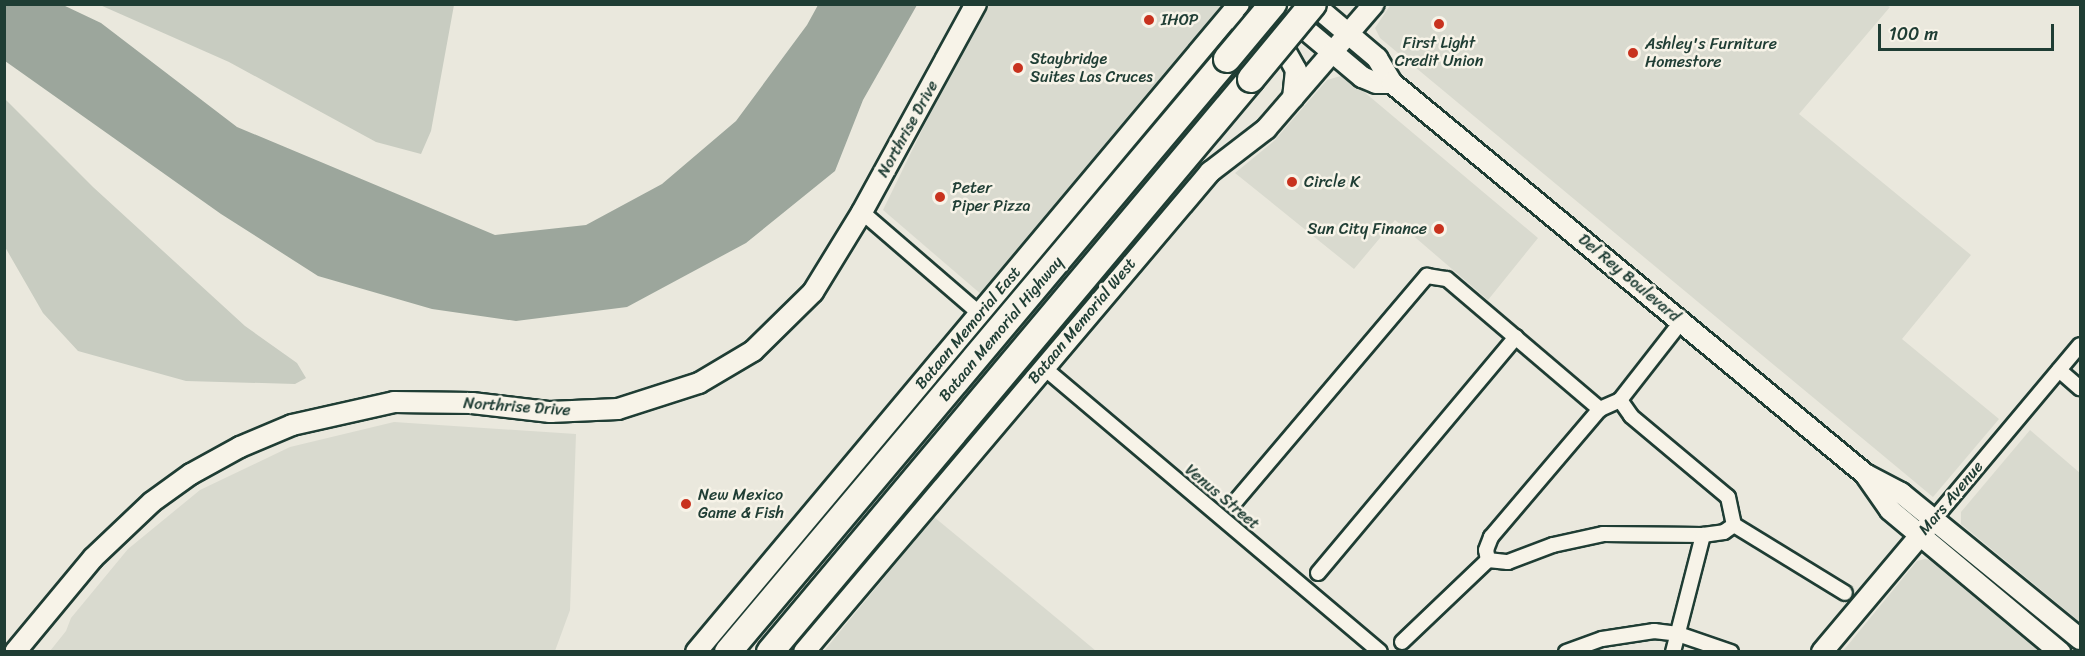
<!DOCTYPE html>
<html>
<head>
<meta charset="utf-8">
<style>
	body { margin:0 }
	#map { position:relative; width:2085px; height:656px; overflow:hidden; background:#eae8dd; font-family:Sriracha,sans-serif }
	div>[style] { position:absolute }
	.built>* { inset:0; background:#d9dacf }
	.green>* { inset:0; background:#c8ccc1 }
	.water>* { inset:0; background:#9ca69c }
	.roads { filter:drop-shadow(2px 0 #1f3d34) drop-shadow(-2px 0 #1f3d34) drop-shadow(0 2px #1f3d34) drop-shadow(0 -2px #1f3d34) }
	.street>* { height:14px; margin:-7px; padding:0 7px; transform-origin:7px; border-radius:7px; background:#f7f3e8 }
	.secondary>* { height:20px; margin:-10px; padding:0 10px; transform-origin:10px; border-radius:10px; background:#f7f3e8 }
	.highway>* { height:26px; margin:-13px; padding:0 13px; transform-origin:13px; border-radius:13px; background:#f7f3e8 }
	.bridges { filter:drop-shadow(2px 0 #1f3d34) drop-shadow(-2px 0 #1f3d34) drop-shadow(0 2px #1f3d34) drop-shadow(0 -2px #1f3d34) }
	.highway-bridge>* { height:26px; margin:-13px; padding:0 13px; transform-origin:13px; border-radius:13px; background:#f7f3e8 }
	.dots>* { width:16px; height:16px; translate:-50% -50%; box-sizing:border-box; border:3px solid #f7f3e8; border-radius:50% }
	span { translate:-50% -50%; white-space:nowrap; text-align:center; line-height:1.15; -webkit-text-stroke:5px #f7f3e8; paint-order:stroke }
	.poi-label { font-size:16px; color:#1f3d34 }
	.left { translate:0 -50%; text-align:left }
	.right { translate:-100% -50%; text-align:right }
	.street-label { font-size:16px; color:#1f3d34 }
	.frame { position:absolute; inset:0; border:6px solid #1f3d34; pointer-events:none }
	.scale { position:absolute; left:1878px; top:24px; width:176px; height:27px; box-sizing:border-box; border:3px solid #1f3d34; border-top:0; padding-left:8px; font-size:18px; line-height:21px; white-space:nowrap; color:#1f3d34; -webkit-text-stroke:4px #f7f3e8; paint-order:stroke }
</style>
</head>
<body>
<div id="map">
	<div class="built">
		<div style="clip-path:polygon(1391px 4px,1886px 5px,1890px 7px,1799px 114px,1971px 255px,1902px 339px,1999px 419px,1933px 497px,1380px 38px,1375px 28px)"></div>
		<div style="clip-path:polygon(983px 5px,1227px 5px,982px 295px,883px 210px)"></div>
		<div style="clip-path:polygon(1344px 75px,1538px 238px,1488px 300px,1395px 220px,1354px 269px,1235px 173px,1274px 141px,1327px 80px)"></div>
		<div style="clip-path:polygon(394px 422px,576px 434px,570px 610px,555px 651px,50px 651px,66px 631px,71px 618px,128px 549px,200px 490px,290px 447px)"></div>
		<div style="clip-path:polygon(2030px 430px,2080px 473px,2080px 622px,1961px 524px,1961px 512px)"></div>
		<div style="clip-path:polygon(934px 517px,1065px 625px,1096px 651px,824px 651px)"></div>
		<div style="clip-path:polygon(1925px 559px,1931px 560px,2041px 651px,1843px 651px,1917px 561px)"></div>
	</div>
	<div class="green">
		<div style="clip-path:polygon(100px 5px,454px 5px,431px 131px,421px 154px,376px 142px,229px 62px)"></div>
		<div style="clip-path:polygon(4px 98px,93px 187px,245px 326px,297px 363px,306px 378px,295px 384px,186px 381px,78px 351px,43px 313px,5px 247px)"></div>
	</div>
	<div class="water">
		<div style="clip-path:polygon(5px 4px,63px 5px,101px 23px,237px 127px,495px 235px,586px 225px,662px 184px,736px 121px,807px 25px,818px 5px,917px 5px,863px 100px,835px 171px,746px 243px,627px 307px,516px 321px,432px 309px,318px 276px,221px 214px,5px 61px)"></div>
	</div>
	<div class="roads">
		<div class="street">
			<div style="left:862px;top:212px;width:156px;rotate:40.8deg"></div>
			<div style="left:1043px;top:367px;width:441px;rotate:40.2deg"></div>
			<div style="left:2059px;top:370px;width:28px;rotate:41deg"></div>
			<div style="left:1620px;top:400px;width:19px;rotate:55deg"></div>
			<div style="left:1631px;top:416px;width:126px;rotate:39.9deg"></div>
			<div style="left:1728px;top:497px;width:29px;rotate:78deg"></div>
			<div style="left:1734px;top:525px;width:130px;rotate:31.5deg"></div>
			<div style="left:1235px;top:502px;width:297px;rotate:-49.7deg"></div>
			<div style="left:1427px;top:276px;width:20px;rotate:9deg"></div>
			<div style="left:1447px;top:279px;width:201px;rotate:40.4deg"></div>
			<div style="left:1934px;top:519px;width:227px;rotate:-50deg"></div>
			<div style="left:1488px;top:560px;width:20px;rotate:6deg"></div>
			<div style="left:1508px;top:562px;width:48px;rotate:-20.7deg"></div>
			<div style="left:1553px;top:545px;width:51px;rotate:-12.4deg"></div>
			<div style="left:1603px;top:534px;width:100px;rotate:0.6deg"></div>
			<div style="left:1318px;top:573px;width:308px;rotate:-50deg"></div>
			<div style="left:1402px;top:642px;width:119px;rotate:-43.6deg"></div>
			<div style="left:1488px;top:560px;width:10px;rotate:-101deg"></div>
			<div style="left:1486px;top:550px;width:14px;rotate:-69deg"></div>
			<div style="left:1491px;top:537px;width:168px;rotate:-49.6deg"></div>
			<div style="left:1600px;top:409px;width:22px;rotate:-24deg"></div>
			<div style="left:1620px;top:400px;width:99px;rotate:-52deg"></div>
			<div style="left:1566px;top:652px;width:38px;rotate:-20deg"></div>
			<div style="left:1602px;top:639px;width:53px;rotate:-8.7deg"></div>
			<div style="left:1654px;top:631px;width:24px;rotate:7deg"></div>
			<div style="left:1678px;top:634px;width:56px;rotate:18.8deg"></div>
			<div style="left:1673px;top:652px;width:121px;rotate:-75.6deg"></div>
			<div style="left:1703px;top:535px;width:21px;rotate:-8deg"></div>
			<div style="left:1724px;top:532px;width:12px;rotate:-35deg"></div>
		</div>
		<div class="secondary">
			<div style="left:1275px;top:4px;width:114px;rotate:40deg"></div>
			<div style="left:1362px;top:77px;width:15px;rotate:23deg"></div>
			<div style="left:1376px;top:83px;width:16px"></div>
			<div style="left:1313px;top:4px;width:84px;rotate:40.2deg"></div>
			<div style="left:1377px;top:58px;width:29px;rotate:59deg"></div>
			<div style="left:1392px;top:83px;width:614px;rotate:39.58deg"></div>
			<div style="left:1865px;top:474px;width:41px;rotate:27.8deg"></div>
			<div style="left:1901px;top:493px;width:231px;rotate:39.2deg"></div>
			<div style="left:1241px;top:25px;width:17px;rotate:17deg"></div>
			<div style="left:1257px;top:30px;width:36px;rotate:37deg"></div>
			<div style="left:1286px;top:52px;width:21px;rotate:61deg"></div>
			<div style="left:1296px;top:70px;width:28px;rotate:96deg"></div>
			<div style="left:1867px;top:477px;width:40px;rotate:55.1deg"></div>
			<div style="left:1890px;top:510px;width:222px;rotate:39.9deg"></div>
			<div style="left:15px;top:652px;width:122px;rotate:-50.3deg"></div>
			<div style="left:93px;top:558px;width:81px;rotate:-43.5deg"></div>
			<div style="left:152px;top:502px;width:48px;rotate:-35.7deg"></div>
			<div style="left:191px;top:474px;width:56px;rotate:-28.9deg"></div>
			<div style="left:240px;top:447px;width:56px;rotate:-22.9deg"></div>
			<div style="left:292px;top:425px;width:105px;rotate:-12.7deg"></div>
			<div style="left:394px;top:402px;width:78px;rotate:0.7deg"></div>
			<div style="left:472px;top:403px;width:79px;rotate:6.6deg"></div>
			<div style="left:550px;top:412px;width:68px;rotate:-2.5deg"></div>
			<div style="left:618px;top:409px;width:85px;rotate:-17.8deg"></div>
			<div style="left:699px;top:383px;width:63px;rotate:-30.7deg"></div>
			<div style="left:753px;top:351px;width:84px;rotate:-44.5deg"></div>
			<div style="left:813px;top:292px;width:94px;rotate:-58.5deg"></div>
			<div style="left:862px;top:212px;width:237px;rotate:-61.3deg"></div>
			<div style="left:696px;top:652px;width:845px;rotate:-50.04deg"></div>
			<div style="left:804px;top:652px;width:629px;rotate:-49.77deg"></div>
			<div style="left:1210px;top:172px;width:71px;rotate:-37.5deg"></div>
			<div style="left:1266px;top:129px;width:165px;rotate:-49.2deg"></div>
			<div style="left:1822px;top:652px;width:166px;rotate:-49.9deg"></div>
		</div>
		<div class="highway">
			<div style="left:728px;top:652px;width:775px;rotate:-49.92deg"></div>
			<div style="left:770px;top:652px;width:748px;rotate:-49.99deg"></div>
		</div>
	</div>
	<div class="bridges">
		<div class="highway-bridge">
			<div style="left:1227px;top:59px;width:72px;rotate:-50.1deg"></div>
			<div style="left:1251px;top:79px;width:97px;rotate:-50.4deg"></div>
		</div>
	</div>
	<div class="dots">
		<div style="left:1149px;top:20px;background:#c8321e"></div>
		<div style="left:1439px;top:24px;background:#c8321e"></div>
		<div style="left:1633px;top:53px;background:#c8321e"></div>
		<div style="left:1018px;top:68px;background:#c8321e"></div>
		<div style="left:1292px;top:182px;background:#c8321e"></div>
		<div style="left:940px;top:197px;background:#c8321e"></div>
		<div style="left:1439px;top:229px;background:#c8321e"></div>
		<div style="left:686px;top:504px;background:#c8321e"></div>
	</div>
	<div class="poi-label">
		<span class="left" style="left:1161px;top:20px">IHOP</span>
		<span style="left:1439px;top:52px">First Light<br>Credit Union</span>
		<span class="left" style="left:1645px;top:53px">Ashley's Furniture<br>Homestore</span>
		<span class="left" style="left:1030px;top:68px">Staybridge<br>Suites Las Cruces</span>
		<span class="left" style="left:1304px;top:182px">Circle K</span>
		<span class="left" style="left:952px;top:197px">Peter<br>Piper Pizza</span>
		<span class="right" style="left:1427px;top:229px">Sun City Finance</span>
		<span class="left" style="left:698px;top:504px">New Mexico<br>Game &amp; Fish</span>
	</div>
	<div class="street-label">
		<span style="left:908px;top:129px;rotate:-61deg">Northrise Drive</span>
		<span style="left:1629px;top:278px;rotate:40deg">Del Rey Boulevard</span>
		<span style="left:1082px;top:321px;rotate:-50deg">Bataan Memorial West</span>
		<span style="left:968px;top:328px;rotate:-50deg">Bataan Memorial East</span>
		<span style="left:1001px;top:329px;rotate:-50deg">Bataan Memorial Highway</span>
		<span style="left:517px;top:407px;rotate:4deg">Northrise Drive</span>
		<span style="left:1222px;top:497px;rotate:40deg">Venus Street</span>
		<span style="left:1951px;top:498px;rotate:-50deg">Mars Avenue</span>
	</div>
	<div class="frame"></div>
	<div class="scale">100 m</div>
</div>
</body>
</html>
